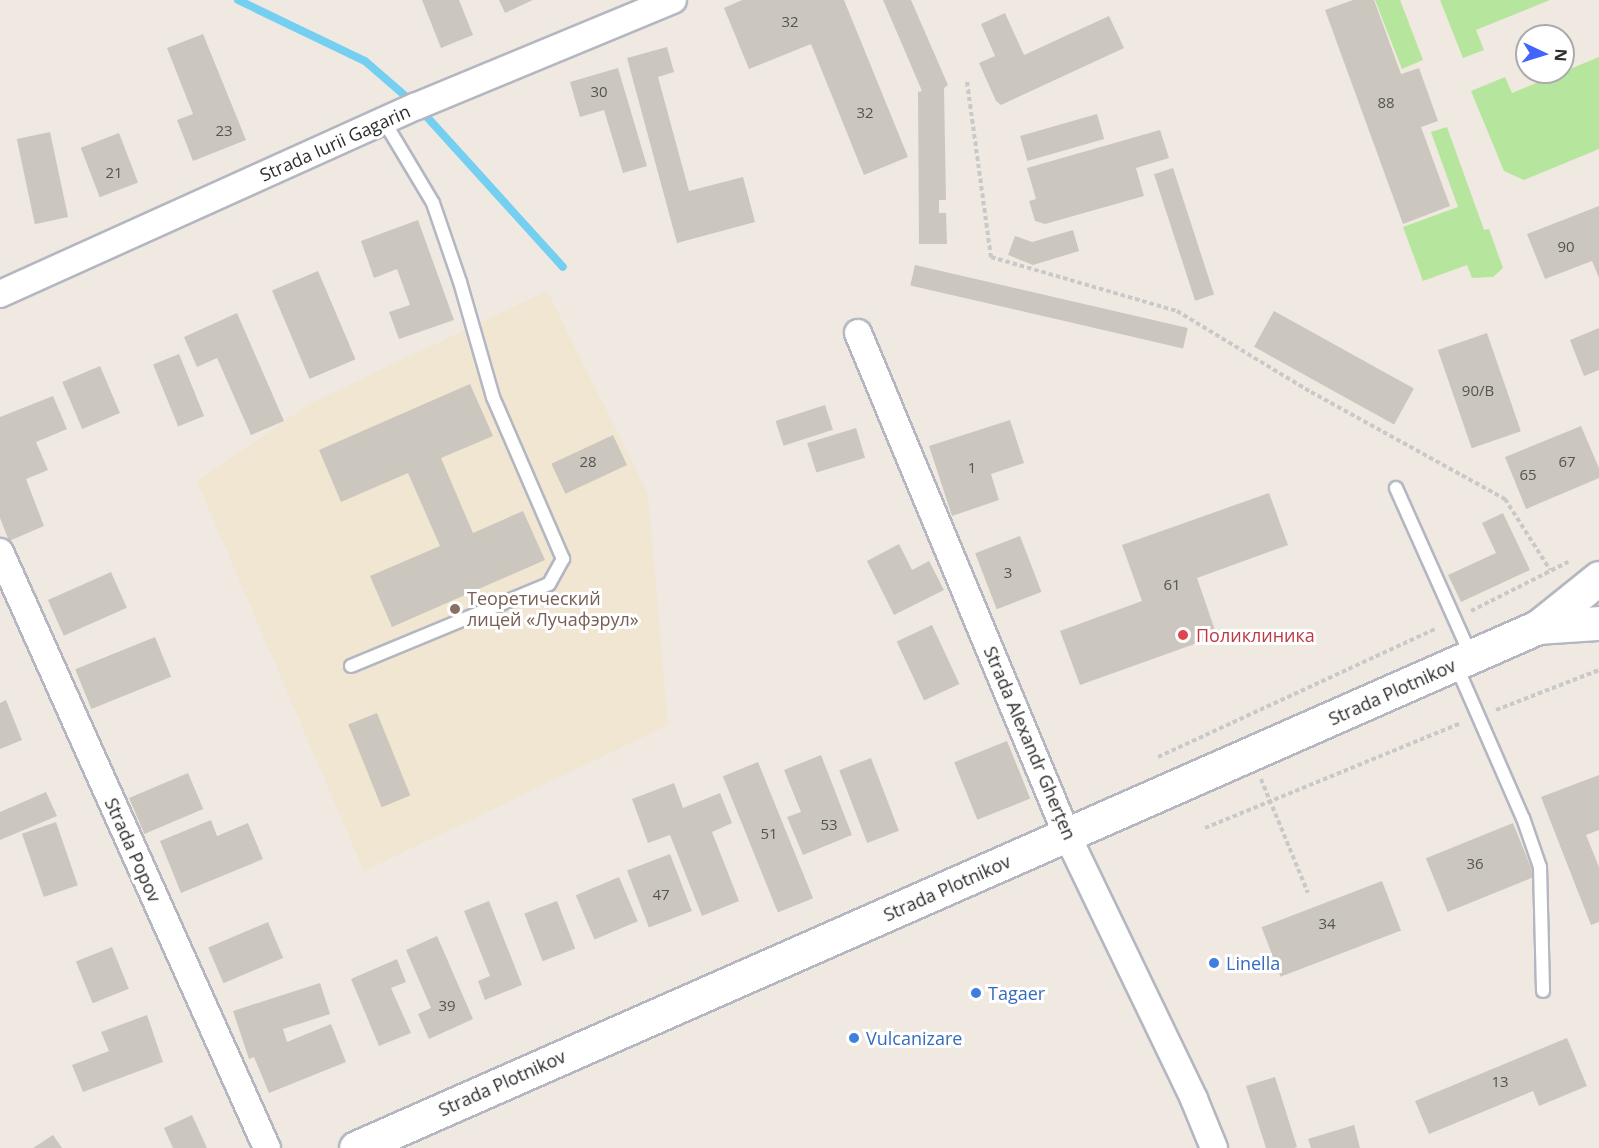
<!DOCTYPE html>
<html>
<head>
<meta charset="utf-8">
<style>
	body { margin:0 }
	#map { position:relative; width:1599px; height:1148px; overflow:hidden; background:#efe9e1; font-family:"Open Sans",sans-serif }
	div>[style] { position:absolute }
	.education>* { inset:0; background:#f0e6d1 }
	.green>* { inset:0; background:#b6e59e }
	.stream>* { height:8px; margin:-4px; padding:0 4px; transform-origin:4px; border-radius:4px; background:#75cff0 }
	.building>* { inset:0; background:#cbc7bf; transform-origin:0 0 }
	.path>* { height:4px; margin-top:-2px; transform-origin:0; background:repeating-linear-gradient(90deg,#c9c9c9 0 4.5px,transparent 0 7.5px) }
	.roads { filter:drop-shadow(2px 0 #b4b7c1) drop-shadow(-2px 0 #b4b7c1) drop-shadow(0 2px #b4b7c1) drop-shadow(0 -2px #b4b7c1) }
	.service>* { height:12px; margin:-6px; padding:0 6px; transform-origin:6px; border-radius:6px; background:#fff }
	.minor>* { height:26px; margin:-13px; padding:0 13px; transform-origin:13px; border-radius:13px; background:#fff }
	.secondary>* { height:33px; margin:-16.5px; padding:0 16.5px; transform-origin:16.5px; border-radius:16.5px; background:#fff }
	.dots>* { width:16px; height:16px; translate:-50% -50%; box-sizing:border-box; border:3px solid #fff; border-radius:50% }
	span { translate:-50% -50%; white-space:nowrap; text-align:center; line-height:1.15; -webkit-text-stroke:6px #fff; paint-order:stroke }
	.number-label { font-size:15px; color:#555452 }
	.number-label span { -webkit-text-stroke-width:0 }
	.street-label { font-size:18px; color:#2e2e2e }
	.education-label { font-size:18px; color:#785e54 }
	.left { translate:0 -50%; text-align:left }
	.health-label { font-size:18px; color:#be3a42 }
	.shop-label { font-size:18px; color:#366cbe }
	.north { position:absolute; left:1515px; top:24px; width:60px; height:60px; box-sizing:border-box; background:#fff; border:2px solid #ababab; border-radius:50%; rotate:94deg; font-size:16px; font-weight:700; line-height:24px; text-align:center; color:#2e2e2e }
	.north::after { content:''; display:block; margin:auto; width:21px; height:27px; background:#4264fb; clip-path:polygon(50% 0,100% 100%,50% 72%,0 100%) }
</style>
</head>
<body>
<div id="map">
	<div class="education">
		<div style="clip-path:polygon(547px 291px,648px 494px,668px 725px,364px 871px,197px 481px,311px 403px)"></div>
	</div>
	<div class="green">
		<div style="clip-path:polygon(1375px 0,1400px 0,1423px 60px,1402px 69px)"></div>
		<div style="clip-path:polygon(1440px 0,1550px 0,1476px 30px,1484px 50px,1463px 58px)"></div>
		<div style="clip-path:polygon(1599px 57px,1599px 149px,1524px 180px,1504px 171px,1471px 91px,1505px 77px,1512px 93px)"></div>
		<div style="clip-path:polygon(1447px 127px,1484px 230px,1489px 229px,1503px 268px,1493px 277px,1472px 278px,1467px 265px,1423px 281px,1403px 227px,1458px 207px,1431px 132px)"></div>
	</div>
	<div class="stream">
		<div style="left:238px;top:0;width:141px;rotate:25.7deg"></div>
		<div style="left:365px;top:61px;width:69px;rotate:40.9deg"></div>
		<div style="left:417px;top:106px;width:217px;rotate:47.8deg"></div>
	</div>
	<div class="building">
		<div style="clip-path:polygon(422px 0,459px 0,473px 35px,441px 48px)"></div>
		<div style="clip-path:polygon(499px 0,533px 0,505px 13px)"></div>
		<div style="clip-path:polygon(742px 0,844px 0,908px 157px,864px 175px,811px 44px,749px 69px,724px 8px)"></div>
		<div style="clip-path:polygon(883px 0,911px 0,948px 85px,944px 88px,946px 200px,939px 200px,939px 213px,946px 213px,947px 244px,919px 244px,918px 92px,922px 91px)"></div>
		<div style="clip-path:polygon(1353px 0,1374px 0,1401px 74px,1419px 68px,1438px 121px,1421px 127px,1450px 206px,1403px 224px,1325px 10px)"></div>
		<div style="clip-path:polygon(1005px 13px,1024px 55px,1109px 16px,1124px 48px,1001px 105px,996px 101px,979px 63px,995px 56px,981px 24px)"></div>
		<div style="clip-path:polygon(203px 34px,246px 140px,193px 161px,177px 120px,193px 114px,167px 48px)"></div>
		<div style="clip-path:polygon(667px 47px,674px 72px,658px 77px,689px 191px,743px 177px,755px 222px,677px 243px,627px 58px)"></div>
		<div style="clip-path:polygon(618px 68px,647px 166px,623px 173px,604px 110px,580px 117px,570px 82px)"></div>
		<div style="left:1097px;top:114px;width:26px;height:80px;rotate:74deg"></div>
		<div style="clip-path:polygon(1160px 130px,1169px 158px,1136px 168px,1144px 196px,1045px 224px,1035px 221px,1029px 201px,1036px 199px,1027px 168px)"></div>
		<div style="left:50px;top:132px;width:87px;height:34px;rotate:78deg"></div>
		<div style="left:119px;top:133px;width:53px;height:41px;rotate:69deg"></div>
		<div style="left:1173px;top:168px;width:133px;height:20px;rotate:72deg"></div>
		<div style="clip-path:polygon(1599px 206px,1599px 278px,1592px 261px,1545px 279px,1527px 234px)"></div>
		<div style="clip-path:polygon(418px 220px,454px 320px,399px 339px,389px 312px,410px 305px,397px 269px,374px 278px,361px 241px)"></div>
		<div style="clip-path:polygon(1073px 230px,1079px 251px,1033px 265px,1008px 255px,1015px 236px,1032px 242px)"></div>
		<div style="left:915px;top:265px;width:280px;height:21px;rotate:13deg"></div>
		<div style="left:318px;top:271px;width:96px;height:50px;rotate:67deg"></div>
		<div style="left:1274px;top:311px;width:160px;height:41px;rotate:29deg"></div>
		<div style="clip-path:polygon(237px 313px,284px 421px,251px 435px,217px 358px,197px 367px,184px 337px)"></div>
		<div style="clip-path:polygon(1599px 328px,1599px 370px,1584px 376px,1570px 340px)"></div>
		<div style="left:1487px;top:333px;width:104px;height:52px;rotate:71deg"></div>
		<div style="left:179px;top:354px;width:67px;height:28px;rotate:68deg"></div>
		<div style="left:100px;top:366px;width:51px;height:41px;rotate:67deg"></div>
		<div style="clip-path:polygon(470px 384px,493px 436px,441px 458px,473px 533px,523px 511px,545px 560px,392px 627px,370px 576px,440px 546px,408px 473px,341px 502px,319px 450px)"></div>
		<div style="clip-path:polygon(53px 396px,67px 429px,36px 442px,48px 470px,26px 479px,44px 526px,9px 541px,0 518px,0 417px)"></div>
		<div style="left:825px;top:405px;width:26px;height:52px;rotate:72deg"></div>
		<div style="clip-path:polygon(1010px 420px,1024px 463px,991px 474px,999px 500px,952px 516px,929px 446px)"></div>
		<div style="clip-path:polygon(1581px 426px,1599px 468px,1599px 478px,1526px 509px,1505px 457px)"></div>
		<div style="left:856px;top:428px;width:31px;height:51px;rotate:73deg"></div>
		<div style="left:613px;top:435px;width:33px;height:68px;rotate:65deg"></div>
		<div style="clip-path:polygon(1269px 493px,1288px 545px,1197px 578px,1217px 636px,1080px 685px,1060px 631px,1142px 601px,1122px 545px)"></div>
		<div style="clip-path:polygon(1503px 513px,1530px 570px,1461px 602px,1448px 575px,1496px 553px,1482px 523px)"></div>
		<div style="left:1020px;top:536px;width:60px;height:48px;rotate:69deg"></div>
		<div style="clip-path:polygon(899px 544px,912px 570px,929px 561px,944px 590px,894px 615px,867px 561px)"></div>
		<div style="left:111px;top:572px;width:39px;height:69px;rotate:66deg"></div>
		<div style="left:932px;top:625px;width:65px;height:39px;rotate:65deg"></div>
		<div style="left:155px;top:637px;width:43px;height:86px;rotate:68deg"></div>
		<div style="clip-path:polygon(6px 700px,22px 740px,0 749px,0 703px)"></div>
		<div style="left:377px;top:713px;width:89px;height:31px;rotate:68deg"></div>
		<div style="left:1007px;top:741px;width:62px;height:57px;rotate:68deg"></div>
		<div style="clip-path:polygon(821px 755px,852px 835px,803px 855px,787px 817px,801px 812px,784px 770px)"></div>
		<div style="left:871px;top:758px;width:78px;height:34px;rotate:69deg"></div>
		<div style="left:758px;top:762px;width:147px;height:38px;rotate:68deg"></div>
		<div style="left:188px;top:773px;width:39px;height:64px;rotate:67deg"></div>
		<div style="clip-path:polygon(1599px 775px,1599px 830px,1586px 835px,1599px 867px,1599px 922px,1591px 925px,1541px 797px)"></div>
		<div style="clip-path:polygon(674px 783px,683px 808px,720px 793px,732px 823px,712px 832px,739px 901px,702px 916px,670px 835px,648px 843px,632px 799px)"></div>
		<div style="clip-path:polygon(46px 792px,57px 816px,0 840px,0 812px)"></div>
		<div style="clip-path:polygon(211px 820px,217px 836px,248px 823px,263px 859px,181px 893px,160px 841px)"></div>
		<div style="left:56px;top:822px;width:67px;height:36px;rotate:71deg"></div>
		<div style="left:1513px;top:823px;width:58px;height:94px;rotate:68deg"></div>
		<div style="left:670px;top:854px;width:61px;height:46px;rotate:69deg"></div>
		<div style="left:619px;top:877px;width:48px;height:47px;rotate:67deg"></div>
		<div style="left:1382px;top:881px;width:53px;height:129px;rotate:69deg"></div>
		<div style="clip-path:polygon(489px 901px,522px 985px,485px 1000px,478px 981px,490px 976px,464px 911px)"></div>
		<div style="left:557px;top:901px;width:51px;height:35px;rotate:69deg"></div>
		<div style="left:268px;top:922px;width:39px;height:65px;rotate:67deg"></div>
		<div style="clip-path:polygon(437px 936px,473px 1019px,429px 1039px,418px 1014px,431px 1008px,406px 950px)"></div>
		<div style="left:112px;top:947px;width:45px;height:39px;rotate:68deg"></div>
		<div style="clip-path:polygon(397px 959px,406px 982px,391px 988px,411px 1033px,379px 1046px,351px 979px)"></div>
		<div style="clip-path:polygon(320px 983px,330px 1014px,283px 1029px,287px 1042px,331px 1024px,346px 1062px,269px 1093px,254px 1057px,249px 1059px,233px 1011px)"></div>
		<div style="clip-path:polygon(147px 1015px,163px 1062px,83px 1092px,72px 1065px,109px 1051px,101px 1032px)"></div>
		<div style="clip-path:polygon(1567px 1038px,1587px 1086px,1539px 1106px,1533px 1091px,1429px 1134px,1415px 1101px)"></div>
		<div style="clip-path:polygon(1275px 1077px,1297px 1147px,1294px 1148px,1266px 1148px,1246px 1086px)"></div>
		<div style="clip-path:polygon(192px 1115px,207px 1148px,173px 1148px,164px 1128px)"></div>
		<div style="clip-path:polygon(1354px 1125px,1360px 1148px,1311px 1148px,1308px 1139px)"></div>
		<div style="clip-path:polygon(53px 1135px,62px 1148px,33px 1148px)"></div>
	</div>
	<div class="path">
		<div style="left:967px;top:82px;width:177px;rotate:82.2deg"></div>
		<div style="left:991px;top:257px;width:194px;rotate:16.2deg"></div>
		<div style="left:1177px;top:311px;width:157px;rotate:31.2deg"></div>
		<div style="left:1311px;top:392px;width:222px;rotate:28.9deg"></div>
		<div style="left:1505px;top:499px;width:84px;rotate:57.6deg"></div>
		<div style="left:1471px;top:611px;width:109px;rotate:-26.8deg"></div>
		<div style="left:1496px;top:710px;width:110px;rotate:-21.2deg"></div>
		<div style="left:1158px;top:757px;width:307px;rotate:-24.8deg"></div>
		<div style="left:1261px;top:779px;width:123px;rotate:67.6deg"></div>
		<div style="left:1205px;top:828px;width:277px;rotate:-22.3deg"></div>
	</div>
	<div class="roads">
		<div class="service">
			<div style="left:1396px;top:488px;width:184px;rotate:65.9deg"></div>
			<div style="left:1456px;top:665px;width:167px;rotate:66.4deg"></div>
			<div style="left:1523px;top:818px;width:52px;rotate:70.9deg"></div>
			<div style="left:1540px;top:867px;width:124px;rotate:88.6deg"></div>
			<div style="left:351px;top:666px;width:214px;rotate:-22.5deg"></div>
			<div style="left:549px;top:584px;width:29px;rotate:-61deg"></div>
			<div style="left:563px;top:559px;width:176px;rotate:-113.4deg"></div>
			<div style="left:493px;top:397px;width:120px;rotate:-106deg"></div>
			<div style="left:460px;top:282px;width:83px;rotate:-108.9deg"></div>
			<div style="left:433px;top:203px;width:96px;rotate:-120.9deg"></div>
		</div>
		<div class="minor">
			<div style="left:0;top:294px;width:457px;rotate:-24.3deg"></div>
			<div style="left:417px;top:106px;width:277px;rotate:-22.5deg"></div>
			<div style="left:858px;top:333px;width:544px;rotate:67.4deg"></div>
			<div style="left:1067px;top:835px;width:293px;rotate:64.3deg"></div>
			<div style="left:1194px;top:1099px;width:53px;rotate:67.8deg"></div>
			<div style="left:0;top:552px;width:653px;rotate:65.87deg"></div>
		</div>
		<div class="secondary">
			<div style="left:1538px;top:627px;width:61px;rotate:-3.8deg"></div>
			<div style="left:356px;top:1148px;width:1292px;rotate:-23.79deg"></div>
			<div style="left:1538px;top:627px;width:78px;rotate:-38.8deg"></div>
		</div>
	</div>
	<div class="dots">
		<div style="left:455px;top:609px;background:#8d6e63"></div>
		<div style="left:1183px;top:635px;background:#e0444e"></div>
		<div style="left:1214px;top:963px;background:#3f7fe0"></div>
		<div style="left:976px;top:993px;background:#3f7fe0"></div>
		<div style="left:854px;top:1038px;background:#3f7fe0"></div>
	</div>
	<div class="number-label">
		<span style="left:790px;top:22px">32</span>
		<span style="left:599px;top:92px">30</span>
		<span style="left:1386px;top:103px">88</span>
		<span style="left:865px;top:113px">32</span>
		<span style="left:224px;top:131px">23</span>
		<span style="left:114px;top:173px">21</span>
		<span style="left:1566px;top:247px">90</span>
		<span style="left:1478px;top:391px">90/B</span>
		<span style="left:588px;top:462px">28</span>
		<span style="left:1567px;top:462px">67</span>
		<span style="left:972px;top:468px">1</span>
		<span style="left:1528px;top:475px">65</span>
		<span style="left:1008px;top:573px">3</span>
		<span style="left:1172px;top:585px">61</span>
		<span style="left:829px;top:825px">53</span>
		<span style="left:769px;top:834px">51</span>
		<span style="left:1475px;top:864px">36</span>
		<span style="left:661px;top:895px">47</span>
		<span style="left:1327px;top:924px">34</span>
		<span style="left:447px;top:1006px">39</span>
		<span style="left:1500px;top:1082px">13</span>
	</div>
	<div class="street-label">
		<span style="left:335px;top:143px;rotate:-24deg">Strada Iurii Gagarin</span>
		<span style="left:1392px;top:692px;rotate:-24deg">Strada Plotnikov</span>
		<span style="left:1030px;top:743px;rotate:67deg">Strada Alexandr Gherțen</span>
		<span style="left:133px;top:850px;rotate:66deg">Strada Popov</span>
		<span style="left:947px;top:888px;rotate:-24deg">Strada Plotnikov</span>
		<span style="left:502px;top:1083px;rotate:-24deg">Strada Plotnikov</span>
	</div>
	<div class="education-label">
		<span class="left" style="left:467px;top:609px">Теоретический<br>лицей «Лучафэрул»</span>
	</div>
	<div class="health-label">
		<span class="left" style="left:1196px;top:635px">Поликлиника</span>
	</div>
	<div class="shop-label">
		<span class="left" style="left:1226px;top:963px">Linella</span>
		<span class="left" style="left:988px;top:993px">Tagaer</span>
		<span class="left" style="left:866px;top:1038px">Vulcanizare</span>
	</div>
	<div class="north">N</div>
</div>
</body>
</html>
